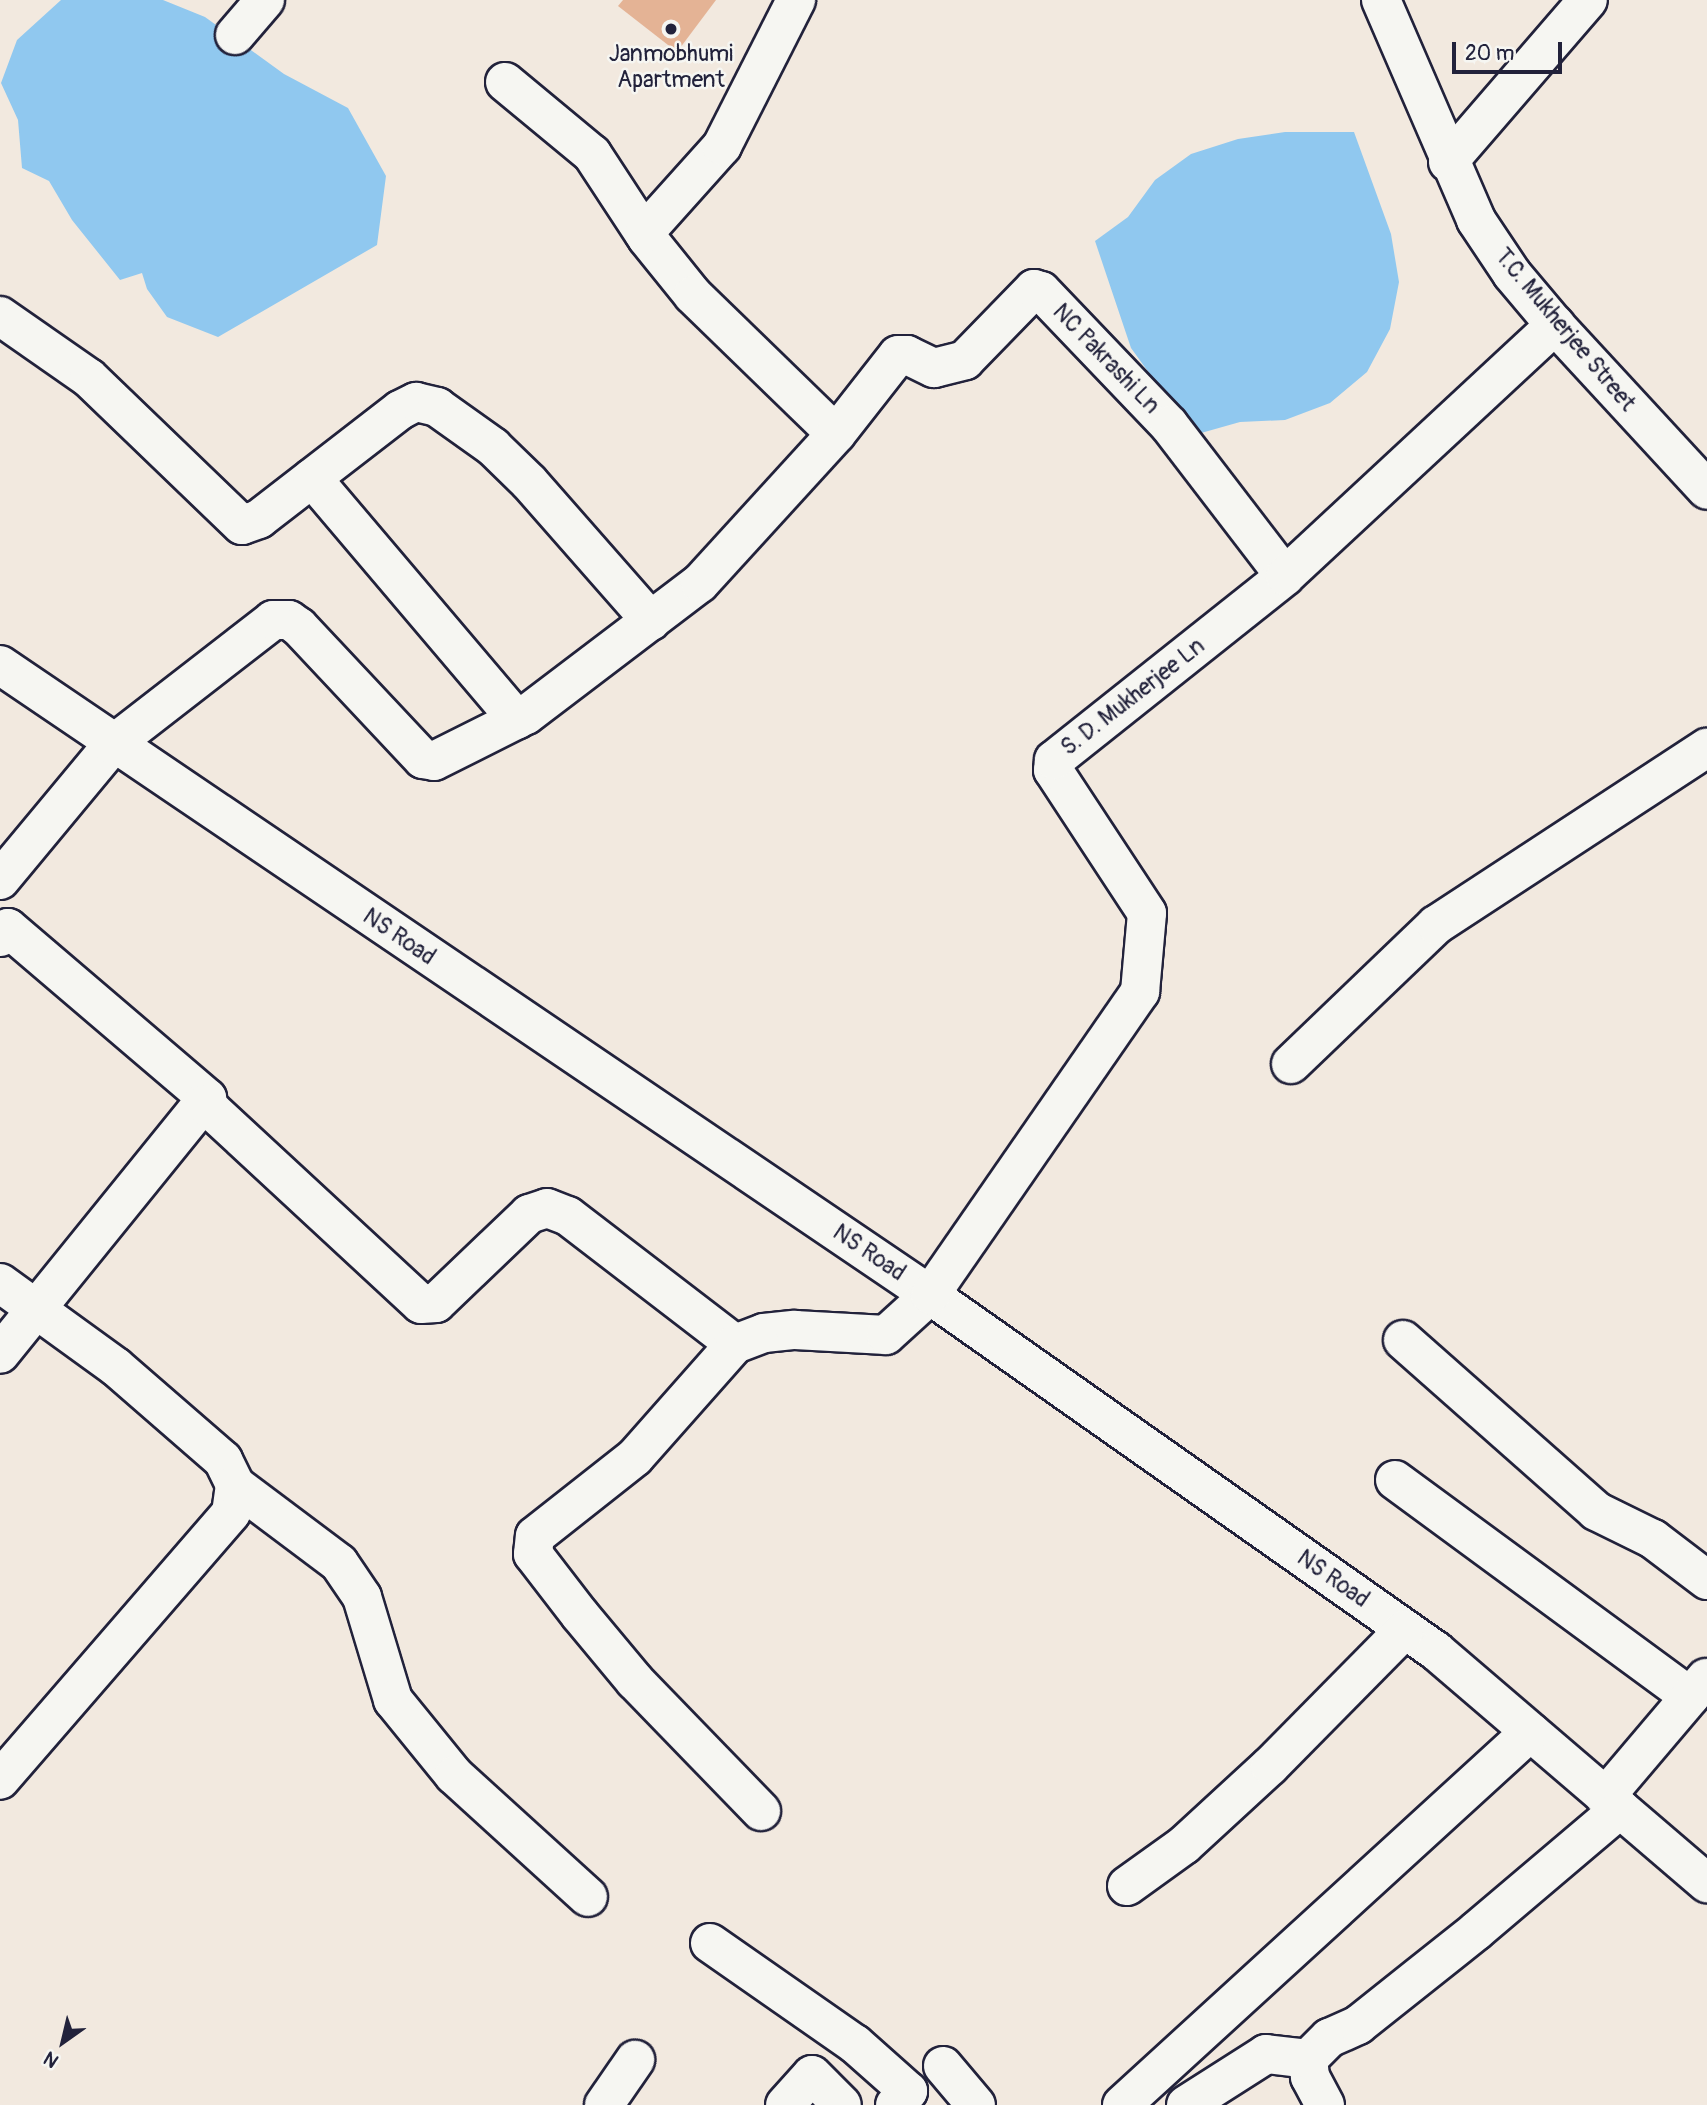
<!DOCTYPE html>
<html>
<head>
<meta charset="utf-8">
<style>
	body { margin:0 }
	#map { position:relative; width:1707px; height:2105px; overflow:hidden; background:#f2e9df; font-family:Pangolin,sans-serif }
	div>[style] { position:absolute }
	.water>* { inset:0; background:#90c8ef }
	.building>* { inset:0; background:#e4b395 }
	.roads { filter:drop-shadow(2px 0 #22223b) drop-shadow(-2px 0 #22223b) drop-shadow(0 2px #22223b) drop-shadow(0 -2px #22223b) }
	.minor>* { height:38px; margin:-19px; padding:0 19px; transform-origin:19px; border-radius:19px; background:#f6f6f2 }
	.dots>* { width:19px; height:19px; translate:-50% -50%; box-sizing:border-box; border:4px solid #f6f6f2; border-radius:50% }
	span { translate:-50% -50%; white-space:nowrap; text-align:center; line-height:1.15; -webkit-text-stroke:5px #f6f6f2; paint-order:stroke }
	.poi-label { font-size:23px; color:#22223b }
	.street-label { font-size:23px; color:#22223b }
	.north { position:absolute; left:28px; top:2007px; width:70px; height:70px; -webkit-text-stroke:5px #f6f6f2; paint-order:stroke; rotate:214deg; font-size:19px; font-weight:700; line-height:28px; text-align:center; color:#22223b }
	.north::after { content:''; display:block; margin:auto; width:24px; height:32px; background:#22223b; clip-path:polygon(50% 0,100% 100%,50% 72%,0 100%) }
	.scale { position:absolute; left:1452px; top:42px; width:110px; height:32px; box-sizing:border-box; border:4px solid #22223b; border-top:0; padding-left:9px; font-size:21px; line-height:24px; white-space:nowrap; color:#22223b; -webkit-text-stroke:5px #f6f6f2; paint-order:stroke }
</style>
</head>
<body>
<div id="map">
	<div class="water">
		<div style="clip-path:polygon(61px 0,163px 0,205px 17px,284px 74px,348px 108px,386px 176px,377px 245px,218px 337px,167px 317px,147px 289px,142px 273px,120px 280px,72px 220px,49px 181px,22px 168px,18px 120px,1px 83px,17px 40px)"></div>
		<div style="clip-path:polygon(1285px 132px,1354px 132px,1391px 234px,1399px 282px,1390px 329px,1367px 372px,1330px 403px,1285px 420px,1240px 422px,1194px 435px,1131px 348px,1095px 241px,1128px 217px,1155px 180px,1191px 154px,1238px 139px)"></div>
	</div>
	<div class="building">
		<div style="clip-path:polygon(623px 0,716px 0,677px 52px,618px 6px)"></div>
	</div>
	<div class="roads">
		<div class="minor">
			<div style="left:1381px;top:0;width:240px;rotate:66.6deg"></div>
			<div style="left:1476px;top:220px;width:65px;rotate:56.3deg"></div>
			<div style="left:1512px;top:274px;width:67px;rotate:49.9deg"></div>
			<div style="left:1555px;top:325px;width:224px;rotate:47.3deg"></div>
			<div style="left:235px;top:35px;width:46px;rotate:-49.4deg"></div>
			<div style="left:505px;top:82px;width:113px;rotate:39.6deg"></div>
			<div style="left:592px;top:154px;width:100px;rotate:56.8deg"></div>
			<div style="left:647px;top:238px;width:73px;rotate:51.1deg"></div>
			<div style="left:693px;top:295px;width:199px;rotate:44.2deg"></div>
			<div style="left:1448px;top:162px;width:214px;rotate:-49.2deg"></div>
			<div style="left:644px;top:233px;width:117px;rotate:-48.1deg"></div>
			<div style="left:722px;top:146px;width:164px;rotate:-63.1deg"></div>
			<div style="left:0;top:316px;width:108px;rotate:34.9deg"></div>
			<div style="left:89px;top:378px;width:212px;rotate:43.9deg"></div>
			<div style="left:242px;top:525px;width:18px;rotate:-19deg"></div>
			<div style="left:259px;top:519px;width:178px;rotate:-37.7deg"></div>
			<div style="left:400px;top:410px;width:18px;rotate:-27deg"></div>
			<div style="left:416px;top:402px;width:22px;rotate:13deg"></div>
			<div style="left:437px;top:407px;width:69px;rotate:35.5deg"></div>
			<div style="left:493px;top:447px;width:50px;rotate:44.2deg"></div>
			<div style="left:529px;top:482px;width:185px;rotate:48.7deg"></div>
			<div style="left:312px;top:478px;width:317px;rotate:49.7deg"></div>
			<div style="left:0;top:665px;width:1123px;rotate:34.11deg"></div>
			<div style="left:930px;top:1295px;width:619px;rotate:35.13deg"></div>
			<div style="left:1436px;top:1651px;width:357px;rotate:40.6deg"></div>
			<div style="left:0;top:880px;width:175px;rotate:-50.3deg"></div>
			<div style="left:112px;top:745px;width:204px;rotate:-37.8deg"></div>
			<div style="left:273px;top:620px;width:16px"></div>
			<div style="left:289px;top:620px;width:12px;rotate:35deg"></div>
			<div style="left:299px;top:627px;width:181px;rotate:46.8deg"></div>
			<div style="left:423px;top:759px;width:11px;rotate:10deg"></div>
			<div style="left:434px;top:761px;width:103px;rotate:-26.6deg"></div>
			<div style="left:526px;top:715px;width:218px;rotate:-37.2deg"></div>
			<div style="left:700px;top:583px;width:202px;rotate:-47.6deg"></div>
			<div style="left:836px;top:434px;width:100px;rotate:-51.9deg"></div>
			<div style="left:898px;top:355px;width:9px"></div>
			<div style="left:907px;top:355px;width:30px;rotate:26deg"></div>
			<div style="left:934px;top:368px;width:32px;rotate:-14deg"></div>
			<div style="left:965px;top:360px;width:99px;rotate:-45.8deg"></div>
			<div style="left:1034px;top:289px;width:7px;rotate:16deg"></div>
			<div style="left:1041px;top:291px;width:185px;rotate:46.3deg"></div>
			<div style="left:1169px;top:425px;width:190px;rotate:52.5deg"></div>
			<div style="left:0;top:937px;width:12px;rotate:-48deg"></div>
			<div style="left:8px;top:928px;width:262px;rotate:40.5deg"></div>
			<div style="left:207px;top:1098px;width:329px;rotate:129deg"></div>
			<div style="left:1291px;top:1064px;width:201px;rotate:-43.8deg"></div>
			<div style="left:1436px;top:925px;width:324px;rotate:-33.2deg"></div>
			<div style="left:205px;top:1104px;width:294px;rotate:42.8deg"></div>
			<div style="left:421px;top:1304px;width:15px;rotate:-4deg"></div>
			<div style="left:436px;top:1303px;width:129px;rotate:-43.7deg"></div>
			<div style="left:529px;top:1214px;width:19px;rotate:-18deg"></div>
			<div style="left:547px;top:1208px;width:22px;rotate:21deg"></div>
			<div style="left:568px;top:1216px;width:210px;rotate:37.5deg"></div>
			<div style="left:0;top:1283px;width:143px;rotate:35.9deg"></div>
			<div style="left:116px;top:1367px;width:142px;rotate:41deg"></div>
			<div style="left:223px;top:1460px;width:28px;rotate:64deg"></div>
			<div style="left:235px;top:1485px;width:28px;rotate:98deg"></div>
			<div style="left:231px;top:1513px;width:353px;rotate:130.9deg"></div>
			<div style="left:1403px;top:1340px;width:258px;rotate:41.5deg"></div>
			<div style="left:1596px;top:1511px;width:64px;rotate:26.2deg"></div>
			<div style="left:1653px;top:1539px;width:68px;rotate:37.2deg"></div>
			<div style="left:1395px;top:1480px;width:366px;rotate:36.3deg"></div>
			<div style="left:235px;top:1485px;width:130px;rotate:36.9deg"></div>
			<div style="left:339px;top:1563px;width:41px;rotate:55.9deg"></div>
			<div style="left:362px;top:1597px;width:108px;rotate:73.2deg"></div>
			<div style="left:393px;top:1700px;width:97px;rotate:50.9deg"></div>
			<div style="left:454px;top:1775px;width:181px;rotate:42.3deg"></div>
			<div style="left:1605px;top:1797px;width:156px;rotate:-49.7deg"></div>
			<div style="left:761px;top:1811px;width:181px;rotate:-134.1deg"></div>
			<div style="left:635px;top:1681px;width:86px;rotate:-129.8deg"></div>
			<div style="left:580px;top:1615px;width:77px;rotate:-127.6deg"></div>
			<div style="left:533px;top:1554px;width:18px;rotate:-84deg"></div>
			<div style="left:535px;top:1536px;width:127px;rotate:-38.3deg"></div>
			<div style="left:635px;top:1457px;width:151px;rotate:-48.5deg"></div>
			<div style="left:735px;top:1344px;width:31px;rotate:-21deg"></div>
			<div style="left:764px;top:1333px;width:31px;rotate:-6deg"></div>
			<div style="left:795px;top:1330px;width:91px;rotate:3.1deg"></div>
			<div style="left:886px;top:1335px;width:59px;rotate:-42.3deg"></div>
			<div style="left:930px;top:1295px;width:369px;rotate:-55.3deg"></div>
			<div style="left:1140px;top:992px;width:79px;rotate:-84.9deg"></div>
			<div style="left:1147px;top:913px;width:171px;rotate:-123.3deg"></div>
			<div style="left:1053px;top:770px;width:10px;rotate:-84deg"></div>
			<div style="left:1054px;top:760px;width:295px;rotate:-38.5deg"></div>
			<div style="left:1285px;top:576px;width:369px;rotate:-42.9deg"></div>
			<div style="left:1127px;top:1886px;width:70px;rotate:-35.7deg"></div>
			<div style="left:1184px;top:1845px;width:117px;rotate:-42.6deg"></div>
			<div style="left:1270px;top:1766px;width:191px;rotate:-45.4deg"></div>
			<div style="left:710px;top:1943px;width:177px;rotate:34.9deg"></div>
			<div style="left:855px;top:2044px;width:71px;rotate:41.6deg"></div>
			<div style="left:908px;top:2091px;width:19px;rotate:133deg"></div>
			<div style="left:943px;top:2066px;width:51px;rotate:49.8deg"></div>
			<div style="left:604px;top:2105px;width:55px;rotate:-55.4deg"></div>
			<div style="left:785px;top:2105px;width:40px;rotate:-48deg"></div>
			<div style="left:812px;top:2075px;width:42px;rotate:45deg"></div>
			<div style="left:1122px;top:2105px;width:553px;rotate:-42.43deg"></div>
			<div style="left:1186px;top:2105px;width:95px;rotate:-32.5deg"></div>
			<div style="left:1266px;top:2054px;width:42px;rotate:6.8deg"></div>
			<div style="left:1325px;top:2105px;width:32px;rotate:-118deg"></div>
			<div style="left:1310px;top:2077px;width:18px;rotate:-96deg"></div>
			<div style="left:1308px;top:2059px;width:30px;rotate:-45deg"></div>
			<div style="left:1329px;top:2038px;width:32px;rotate:-24deg"></div>
			<div style="left:1358px;top:2025px;width:151px;rotate:-38.5deg"></div>
			<div style="left:1476px;top:1931px;width:189px;rotate:-40.3deg"></div>
		</div>
	</div>
	<div class="dots">
		<div style="left:671px;top:29px;background:#22223b"></div>
	</div>
	<div class="poi-label">
		<span style="left:671px;top:67px">Janmobhumi<br>Apartment</span>
	</div>
	<div class="street-label">
		<span style="left:1565px;top:330px;rotate:50deg">T.C. Mukherjee Street</span>
		<span style="left:1106px;top:359px;rotate:46deg">NC Pakrashi Ln</span>
		<span style="left:1133px;top:697px;rotate:-38deg">S. D. Mukherjee Ln</span>
		<span style="left:399px;top:937px;rotate:34deg">NS Road</span>
		<span style="left:869px;top:1253px;rotate:34deg">NS Road</span>
		<span style="left:1333px;top:1579px;rotate:35deg">NS Road</span>
	</div>
	<div class="north">N</div>
	<div class="scale">20 m</div>
</div>
</body>
</html>
